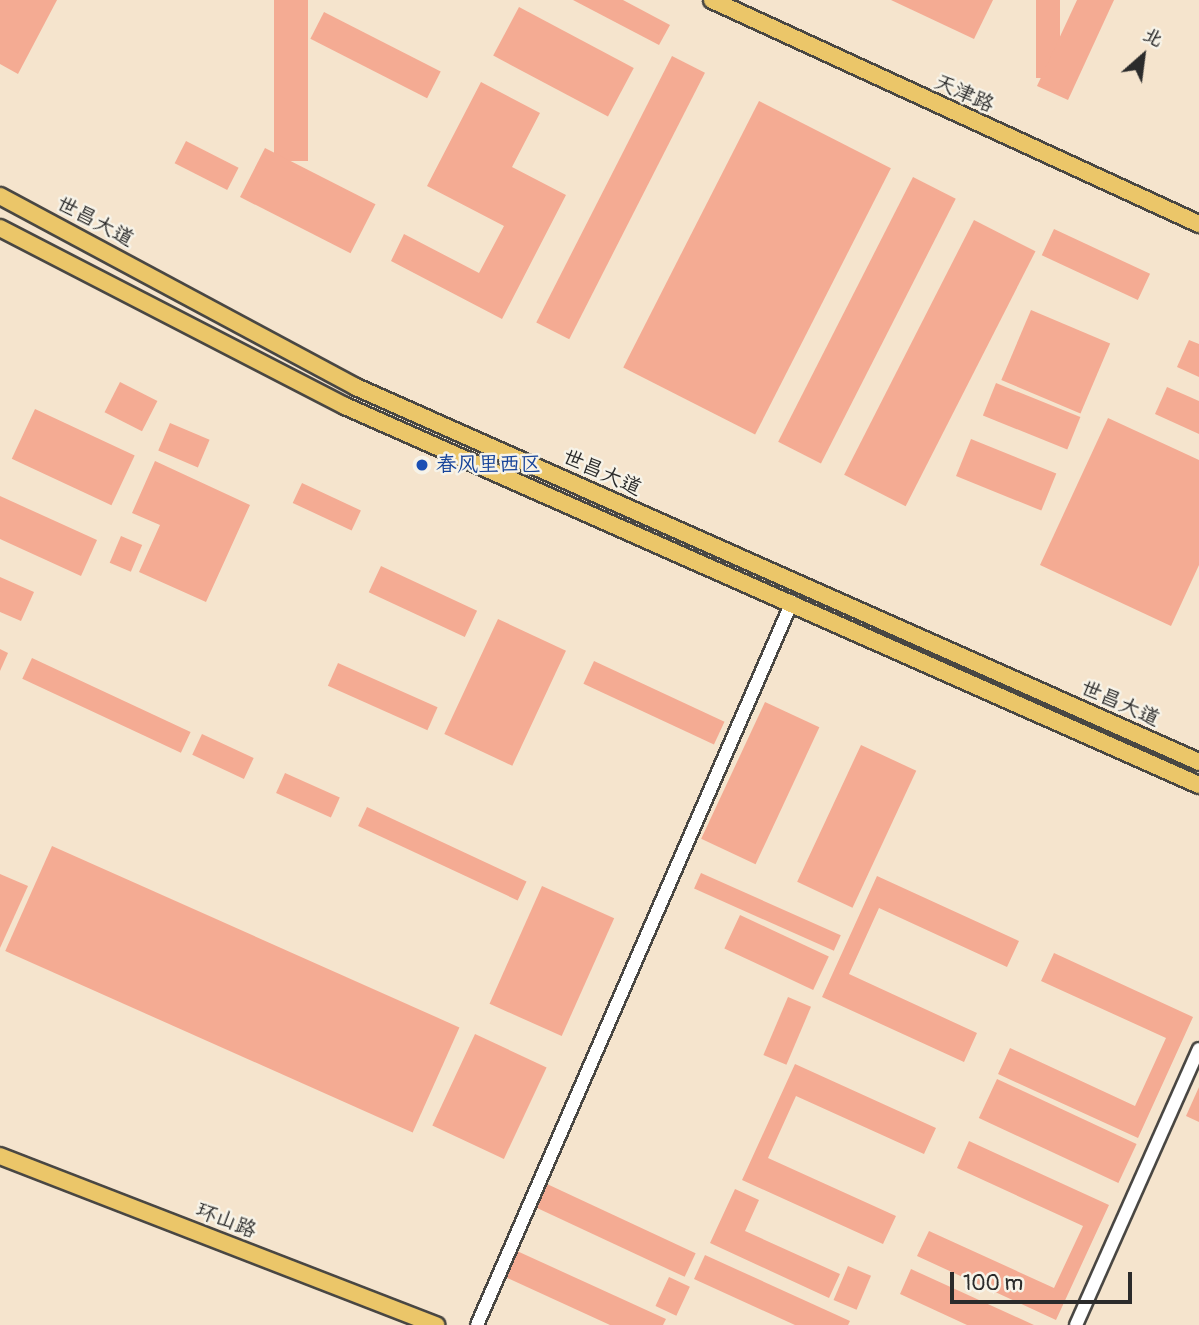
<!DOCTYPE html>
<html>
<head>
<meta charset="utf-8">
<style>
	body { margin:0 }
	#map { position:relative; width:1199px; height:1325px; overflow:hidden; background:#f5e4cd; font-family:Pangolin,"LXGW WenKai TC",sans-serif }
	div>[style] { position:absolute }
	.building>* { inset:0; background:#f4ab93; transform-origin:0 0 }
	.roads { filter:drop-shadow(2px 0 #494743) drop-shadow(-2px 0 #494743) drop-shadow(0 2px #494743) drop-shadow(0 -2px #494743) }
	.minor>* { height:12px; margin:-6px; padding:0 6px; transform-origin:6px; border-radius:6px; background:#fff }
	.major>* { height:16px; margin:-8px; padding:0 8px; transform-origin:8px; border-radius:8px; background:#ebc669 }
	.dots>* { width:19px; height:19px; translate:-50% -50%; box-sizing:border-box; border:4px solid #f7f3e8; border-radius:50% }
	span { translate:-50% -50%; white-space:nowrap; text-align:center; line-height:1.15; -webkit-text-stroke:5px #f7f3e8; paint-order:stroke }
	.street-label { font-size:21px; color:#2b2b2b }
	.transit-label { font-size:21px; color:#164399 }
	.left { translate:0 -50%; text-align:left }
	.north { position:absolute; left:1108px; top:21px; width:70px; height:70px; -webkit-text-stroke:5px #f7f3e8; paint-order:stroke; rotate:28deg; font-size:19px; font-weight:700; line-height:28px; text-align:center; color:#2b2b2b }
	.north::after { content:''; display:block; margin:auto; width:24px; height:32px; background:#2b2b2b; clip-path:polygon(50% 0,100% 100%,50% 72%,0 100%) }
	.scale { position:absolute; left:950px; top:1272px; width:182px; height:32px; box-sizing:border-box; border:4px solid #2b2b2b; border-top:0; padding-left:9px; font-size:21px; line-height:24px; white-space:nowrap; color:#2b2b2b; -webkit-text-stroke:5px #f7f3e8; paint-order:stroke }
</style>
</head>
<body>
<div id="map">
	<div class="building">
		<div style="clip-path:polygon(0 0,57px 0,18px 74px,0 64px)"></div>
		<div style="left:274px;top:0;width:34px;height:161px"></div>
		<div style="clip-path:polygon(573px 0,623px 0,670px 25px,659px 45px)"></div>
		<div style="clip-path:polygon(891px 0,993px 0,974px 39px)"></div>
		<div style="left:1036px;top:0;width:24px;height:78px"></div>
		<div style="clip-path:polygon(1077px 0,1114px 0,1068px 100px,1037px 86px)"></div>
		<div style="left:519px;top:7px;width:130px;height:55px;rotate:28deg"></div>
		<div style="left:324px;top:12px;width:131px;height:30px;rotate:27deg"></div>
		<div style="left:672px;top:56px;width:37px;height:299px;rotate:27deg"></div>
		<div style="clip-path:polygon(481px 82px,540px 113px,512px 167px,566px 195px,502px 319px,391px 261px,404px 234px,479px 273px,504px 226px,427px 186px)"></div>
		<div style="left:759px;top:101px;width:148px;height:299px;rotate:27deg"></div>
		<div style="left:186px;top:141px;width:59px;height:25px;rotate:27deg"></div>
		<div style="left:265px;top:148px;width:124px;height:55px;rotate:27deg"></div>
		<div style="left:913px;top:177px;width:48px;height:297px;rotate:27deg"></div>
		<div style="left:974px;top:220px;width:69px;height:286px;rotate:27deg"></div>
		<div style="left:1054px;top:229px;width:106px;height:29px;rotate:25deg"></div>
		<div style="left:1031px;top:310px;width:86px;height:76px;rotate:23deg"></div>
		<div style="clip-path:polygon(1189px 340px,1199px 344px,1199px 377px,1177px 367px)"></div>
		<div style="left:120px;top:382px;width:42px;height:34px;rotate:27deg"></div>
		<div style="left:996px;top:383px;width:91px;height:35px;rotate:22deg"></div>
		<div style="clip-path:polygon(1167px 387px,1199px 401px,1199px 434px,1155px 414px)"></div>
		<div style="left:35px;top:409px;width:110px;height:55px;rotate:25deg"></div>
		<div style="clip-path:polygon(1108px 418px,1199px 460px,1199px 565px,1171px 626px,1040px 565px)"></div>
		<div style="left:170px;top:423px;width:43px;height:30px;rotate:23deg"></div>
		<div style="left:971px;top:439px;width:92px;height:40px;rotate:22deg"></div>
		<div style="clip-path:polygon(155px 461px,250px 505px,206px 602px,139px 572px,160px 525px,132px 513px)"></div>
		<div style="left:302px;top:483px;width:65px;height:22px;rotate:25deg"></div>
		<div style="clip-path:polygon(0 496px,97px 540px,81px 576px,0 539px)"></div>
		<div style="left:121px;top:536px;width:23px;height:29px;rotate:23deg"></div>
		<div style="left:381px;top:566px;width:106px;height:29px;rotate:25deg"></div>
		<div style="clip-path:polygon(0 577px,34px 592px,21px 621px,0 612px)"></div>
		<div style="left:498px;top:619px;width:75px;height:127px;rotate:25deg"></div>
		<div style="clip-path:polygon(0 649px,8px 653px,0 671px)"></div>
		<div style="left:32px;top:658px;width:175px;height:23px;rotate:25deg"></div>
		<div style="left:594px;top:661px;width:144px;height:25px;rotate:25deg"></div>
		<div style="left:338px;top:663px;width:109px;height:25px;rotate:24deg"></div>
		<div style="left:765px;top:702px;width:60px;height:151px;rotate:25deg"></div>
		<div style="left:202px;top:734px;width:57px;height:23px;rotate:25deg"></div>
		<div style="left:861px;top:745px;width:61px;height:151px;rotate:25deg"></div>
		<div style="left:285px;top:773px;width:60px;height:22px;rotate:24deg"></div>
		<div style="left:367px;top:807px;width:176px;height:21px;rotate:25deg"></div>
		<div style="left:52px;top:846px;width:446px;height:115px;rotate:24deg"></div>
		<div style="left:701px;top:873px;width:153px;height:17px;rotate:24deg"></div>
		<div style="clip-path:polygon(0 874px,28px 886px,0 948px)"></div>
		<div style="clip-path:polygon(877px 876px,1019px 941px,1007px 967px,879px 908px,849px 974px,977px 1033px,964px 1062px,822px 997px)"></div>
		<div style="left:542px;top:886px;width:79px;height:129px;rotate:24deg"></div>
		<div style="left:740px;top:915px;width:98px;height:37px;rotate:25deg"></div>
		<div style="clip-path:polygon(1054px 953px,1193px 1017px,1138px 1138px,998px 1074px,1010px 1048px,1135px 1106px,1166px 1038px,1041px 981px)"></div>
		<div style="left:788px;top:997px;width:25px;height:63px;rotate:23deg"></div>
		<div style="left:475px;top:1034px;width:79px;height:101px;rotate:25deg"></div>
		<div style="clip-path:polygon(795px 1064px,936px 1128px,924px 1154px,796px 1096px,768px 1158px,896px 1216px,883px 1244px,742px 1180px)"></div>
		<div style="left:997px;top:1079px;width:154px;height:43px;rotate:25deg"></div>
		<div style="clip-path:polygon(1199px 1087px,1199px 1122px,1186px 1116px)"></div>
		<div style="clip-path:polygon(969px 1141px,1109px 1205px,1056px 1320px,917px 1256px,929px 1231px,1054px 1288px,1083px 1226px,957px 1168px)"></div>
		<div style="left:547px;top:1184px;width:164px;height:26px;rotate:25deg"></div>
		<div style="clip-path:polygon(735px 1189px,759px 1200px,745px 1231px,840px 1274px,829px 1298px,710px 1243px)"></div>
		<div style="clip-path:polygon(517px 1251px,666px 1319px,663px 1325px,610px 1325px,505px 1277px)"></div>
		<div style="clip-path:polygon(705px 1255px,850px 1321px,848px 1325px,795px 1325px,694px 1279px)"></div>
		<div style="left:848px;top:1266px;width:25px;height:37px;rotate:23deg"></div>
		<div style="clip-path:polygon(911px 1269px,1034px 1325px,967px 1325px,900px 1294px)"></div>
		<div style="left:669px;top:1277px;width:23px;height:32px;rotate:25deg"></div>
	</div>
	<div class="roads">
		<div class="minor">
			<div style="left:477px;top:1325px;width:789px;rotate:-66.46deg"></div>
			<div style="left:1076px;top:1325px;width:302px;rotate:-66deg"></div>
		</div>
		<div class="major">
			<div style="left:712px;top:0;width:536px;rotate:24.7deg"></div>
			<div style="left:0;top:196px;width:404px;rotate:28.2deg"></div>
			<div style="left:356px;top:387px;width:923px;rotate:23.98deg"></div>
			<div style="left:0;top:228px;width:388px;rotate:27.3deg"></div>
			<div style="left:345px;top:406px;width:934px;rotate:23.93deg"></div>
			<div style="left:0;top:1156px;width:468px;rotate:21.2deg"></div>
		</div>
	</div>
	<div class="dots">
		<div style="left:422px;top:465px;background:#1a4fb4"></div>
	</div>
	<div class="street-label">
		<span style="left:964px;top:94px;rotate:24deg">天津路</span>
		<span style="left:95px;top:222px;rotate:28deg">世昌大道</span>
		<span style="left:602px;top:473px;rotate:24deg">世昌大道</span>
		<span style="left:1120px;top:704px;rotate:24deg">世昌大道</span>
		<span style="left:226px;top:1221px;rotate:21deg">环山路</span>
	</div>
	<div class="transit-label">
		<span class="left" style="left:436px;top:465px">春风里西区</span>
	</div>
	<div class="north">北</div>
	<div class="scale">100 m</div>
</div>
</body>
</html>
